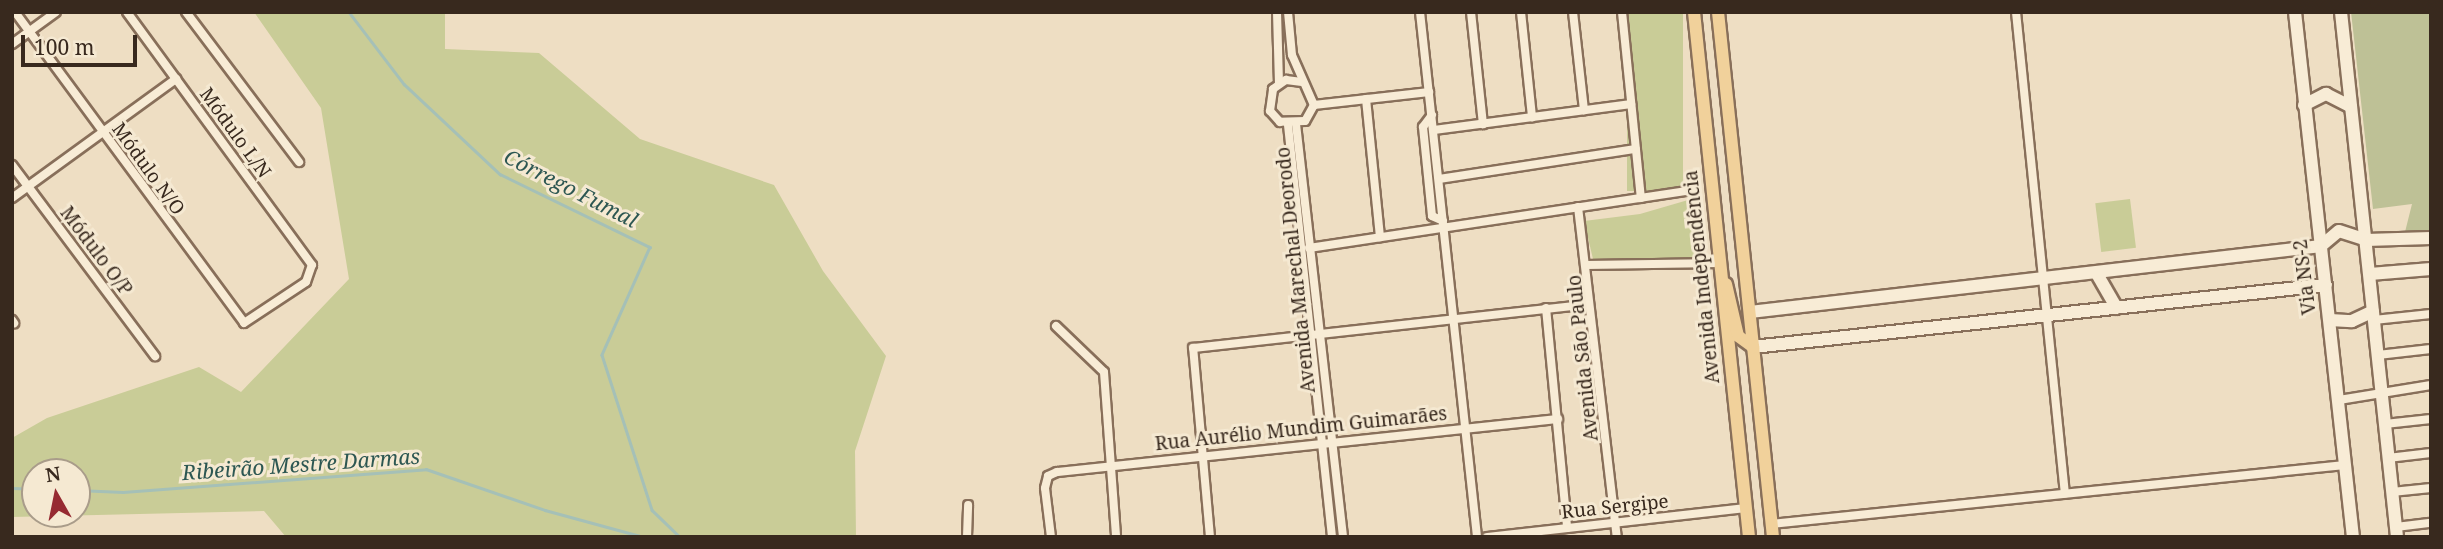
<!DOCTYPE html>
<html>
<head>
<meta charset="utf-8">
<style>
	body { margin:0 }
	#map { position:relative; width:2443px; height:549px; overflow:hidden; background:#eedec3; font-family:"Noto Serif",serif }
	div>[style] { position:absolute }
	.green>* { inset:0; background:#c9cc97; transform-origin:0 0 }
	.cemetery>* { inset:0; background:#bec196 }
	.stream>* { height:2.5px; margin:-1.25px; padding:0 1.25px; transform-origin:1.25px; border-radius:1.25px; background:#a5c0b7 }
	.roads { filter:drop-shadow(2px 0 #886f5a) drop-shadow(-2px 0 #886f5a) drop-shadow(0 2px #886f5a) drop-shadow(0 -2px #886f5a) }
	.street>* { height:8px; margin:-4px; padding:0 4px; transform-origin:4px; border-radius:4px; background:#f8ecd6 }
	.secondary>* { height:12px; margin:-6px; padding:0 6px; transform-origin:6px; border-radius:6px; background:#f8ecd6 }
	.primary>* { height:12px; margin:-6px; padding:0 6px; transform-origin:6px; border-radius:6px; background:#f1d19b }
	span { translate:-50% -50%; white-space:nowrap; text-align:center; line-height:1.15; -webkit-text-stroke:6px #f5e9d2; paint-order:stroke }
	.street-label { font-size:19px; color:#38291e }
	.water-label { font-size:21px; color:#2d5752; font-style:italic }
	.frame { position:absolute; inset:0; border:14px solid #38291e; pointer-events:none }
	.north { position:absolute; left:21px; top:458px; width:70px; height:70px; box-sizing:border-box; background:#f5e9d2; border:2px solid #a99c8a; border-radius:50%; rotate:351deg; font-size:19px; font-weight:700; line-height:28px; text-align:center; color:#38291e }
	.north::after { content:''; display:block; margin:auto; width:24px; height:32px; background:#962a31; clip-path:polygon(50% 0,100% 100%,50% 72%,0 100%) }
	.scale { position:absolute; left:21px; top:35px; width:116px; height:32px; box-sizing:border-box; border:4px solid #38291e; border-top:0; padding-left:9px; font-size:21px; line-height:24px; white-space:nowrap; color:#38291e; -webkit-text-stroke:5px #f5e9d2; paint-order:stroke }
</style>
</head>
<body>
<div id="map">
	<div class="green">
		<div style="clip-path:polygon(evenodd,254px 12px,445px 12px,445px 49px,539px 53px,640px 139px,774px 185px,823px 271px,886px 356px,855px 451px,856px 537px,286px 537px,264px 511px,12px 517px,12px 438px,47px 418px,199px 367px,241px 392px,349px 279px,321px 108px,254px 12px,35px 472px,77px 472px,77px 514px,35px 514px,35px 472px)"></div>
		<div style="left:1627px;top:12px;width:56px;height:179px"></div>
		<div style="clip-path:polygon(1695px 198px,1704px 258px,1593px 259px,1584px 221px,1640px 214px)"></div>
		<div style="left:2130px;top:199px;width:49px;height:35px;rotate:83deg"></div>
	</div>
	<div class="cemetery">
		<div style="clip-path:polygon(2351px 12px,2431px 12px,2431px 233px,2404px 236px,2412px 204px,2373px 209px)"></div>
	</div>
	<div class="stream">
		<div style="left:349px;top:12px;width:91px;rotate:52.6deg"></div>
		<div style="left:404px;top:84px;width:132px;rotate:43.2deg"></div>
		<div style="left:500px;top:174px;width:167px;rotate:26deg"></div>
		<div style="left:650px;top:247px;width:118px;rotate:114deg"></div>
		<div style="left:602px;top:355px;width:163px;rotate:72.1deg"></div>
		<div style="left:652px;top:510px;width:39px;rotate:44deg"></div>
		<div style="left:12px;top:488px;width:23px;rotate:2deg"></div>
		<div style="left:77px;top:490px;width:46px;rotate:2.5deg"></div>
		<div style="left:123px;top:492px;width:304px;rotate:-4.3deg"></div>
		<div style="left:426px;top:469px;width:126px;rotate:19deg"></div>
		<div style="left:545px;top:510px;width:103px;rotate:15.3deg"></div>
	</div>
	<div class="roads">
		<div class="street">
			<div style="left:15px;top:12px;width:386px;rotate:53.6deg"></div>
			<div style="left:244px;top:323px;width:74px;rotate:-33.5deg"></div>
			<div style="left:306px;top:282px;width:18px;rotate:-71deg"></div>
			<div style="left:312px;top:265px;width:313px;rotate:-126.2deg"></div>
			<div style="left:186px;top:12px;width:188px;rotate:53deg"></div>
			<div style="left:1277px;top:12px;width:71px;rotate:88.4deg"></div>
			<div style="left:1288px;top:12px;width:43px;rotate:84.7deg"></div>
			<div style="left:1292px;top:55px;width:55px;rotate:66.3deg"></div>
			<div style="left:1314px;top:105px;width:18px;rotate:119deg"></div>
			<div style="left:1305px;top:121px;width:25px;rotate:178deg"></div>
			<div style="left:1280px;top:122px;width:15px;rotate:-132deg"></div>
			<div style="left:1270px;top:111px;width:22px;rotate:-82deg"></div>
			<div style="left:1273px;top:89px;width:16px;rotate:-35deg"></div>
			<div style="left:1286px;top:80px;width:16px;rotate:7deg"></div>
			<div style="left:1420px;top:12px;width:528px;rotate:83.8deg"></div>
			<div style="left:1471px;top:12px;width:113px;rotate:83.9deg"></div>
			<div style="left:1521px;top:12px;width:106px;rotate:84deg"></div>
			<div style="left:1573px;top:12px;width:99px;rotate:83.6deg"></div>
			<div style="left:1622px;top:12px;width:187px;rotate:84.2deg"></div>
			<div style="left:2016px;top:12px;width:484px;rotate:84.2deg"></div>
			<div style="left:12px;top:44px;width:54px;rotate:-36deg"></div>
			<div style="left:1366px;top:99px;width:139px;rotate:84.2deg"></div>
			<div style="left:1314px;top:105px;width:116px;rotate:-6.4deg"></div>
			<div style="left:1432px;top:115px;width:15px;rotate:127deg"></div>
			<div style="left:1423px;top:127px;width:89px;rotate:84.2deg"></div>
			<div style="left:1432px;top:216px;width:12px;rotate:24deg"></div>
			<div style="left:1296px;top:124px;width:416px;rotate:83.5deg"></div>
			<div style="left:1288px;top:125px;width:414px;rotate:83.9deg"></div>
			<div style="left:1434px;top:130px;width:199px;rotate:-7.5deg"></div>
			<div style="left:12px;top:165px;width:239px;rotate:53.2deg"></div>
			<div style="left:1439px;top:179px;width:199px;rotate:-8.7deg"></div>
			<div style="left:12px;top:198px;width:203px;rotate:-36deg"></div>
			<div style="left:1578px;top:207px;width:332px;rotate:83.3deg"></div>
			<div style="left:1309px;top:248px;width:389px;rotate:-8.6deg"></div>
			<div style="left:1586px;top:265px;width:134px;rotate:-0.9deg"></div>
			<div style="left:1546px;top:308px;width:221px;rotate:84.5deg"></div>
			<div style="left:12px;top:320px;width:4px;rotate:56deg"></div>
			<div style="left:2374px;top:320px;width:57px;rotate:-6deg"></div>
			<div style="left:1056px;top:326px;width:66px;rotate:43.8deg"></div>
			<div style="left:1104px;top:372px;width:165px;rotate:85.8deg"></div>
			<div style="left:2378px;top:355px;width:53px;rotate:-6.5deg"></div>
			<div style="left:2339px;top:400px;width:93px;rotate:-9.3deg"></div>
			<div style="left:2385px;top:424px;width:46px;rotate:-6.2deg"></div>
			<div style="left:2388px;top:458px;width:43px;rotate:-6.6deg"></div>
			<div style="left:2392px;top:492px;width:39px;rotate:-6deg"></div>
			<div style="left:1771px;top:524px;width:577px;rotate:-5.87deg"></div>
			<div style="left:2396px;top:527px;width:35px;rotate:-7deg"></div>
			<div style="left:967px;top:537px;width:32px;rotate:-88deg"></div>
			<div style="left:1051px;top:537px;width:49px;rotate:-97deg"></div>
			<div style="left:1045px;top:488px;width:12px;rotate:-76deg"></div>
			<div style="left:1048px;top:476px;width:10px;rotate:-24deg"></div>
			<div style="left:1057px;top:472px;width:504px;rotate:-6.04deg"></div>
			<div style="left:1210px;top:537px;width:190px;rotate:-95.1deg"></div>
			<div style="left:1193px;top:348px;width:398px;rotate:-6.3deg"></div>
			<div style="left:1487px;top:537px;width:261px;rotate:-6.4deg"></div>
		</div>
		<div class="secondary">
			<div style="left:2295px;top:12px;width:528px;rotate:83.7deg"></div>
			<div style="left:2341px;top:12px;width:528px;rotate:83.91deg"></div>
			<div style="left:2304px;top:105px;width:25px;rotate:-27deg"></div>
			<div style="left:2326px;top:94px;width:28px;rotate:27deg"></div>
			<div style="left:2097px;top:274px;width:39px;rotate:60deg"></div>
			<div style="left:2370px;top:274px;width:61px;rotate:-4.7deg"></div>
			<div style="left:1750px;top:312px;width:575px;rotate:-6.59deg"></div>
			<div style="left:2321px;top:246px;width:23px;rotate:-40deg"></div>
			<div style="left:2339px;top:231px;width:28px;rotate:18deg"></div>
			<div style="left:2366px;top:240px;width:65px;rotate:-1.8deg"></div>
			<div style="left:2330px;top:320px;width:22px;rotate:3deg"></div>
			<div style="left:2352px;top:321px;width:23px;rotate:-25deg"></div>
			<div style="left:1753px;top:347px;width:576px;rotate:-6.18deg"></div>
		</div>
		<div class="primary">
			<div style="left:1694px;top:12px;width:528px;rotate:84.02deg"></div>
			<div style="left:1718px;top:12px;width:528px;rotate:84.02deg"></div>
			<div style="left:1726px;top:284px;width:53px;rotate:77deg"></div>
			<div style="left:1738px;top:336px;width:19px;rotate:36deg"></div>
		</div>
	</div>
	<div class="street-label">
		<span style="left:235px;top:133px;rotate:54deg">Módulo L/N</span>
		<span style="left:148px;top:169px;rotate:54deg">Módulo N/O</span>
		<span style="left:96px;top:251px;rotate:53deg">Módulo O/P</span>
		<span style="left:1296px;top:270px;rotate:-96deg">Avenida Marechal Deorodo</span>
		<span style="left:1702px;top:277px;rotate:-96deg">Avenida Independência</span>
		<span style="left:2305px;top:277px;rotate:-97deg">Via NS-2</span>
		<span style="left:1583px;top:358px;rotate:-96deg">Avenida São Paulo</span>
		<span style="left:1301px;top:429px;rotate:-6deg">Rua Aurélio Mundim Guimarães</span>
		<span style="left:1615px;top:507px;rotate:-6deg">Rua Sergipe</span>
	</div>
	<div class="water-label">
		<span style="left:571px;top:188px;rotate:27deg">Córrego Fumal</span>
		<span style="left:301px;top:464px;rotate:-4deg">Ribeirão Mestre Darmas</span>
	</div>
	<div class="frame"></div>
	<div class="north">N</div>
	<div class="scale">100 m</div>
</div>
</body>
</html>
